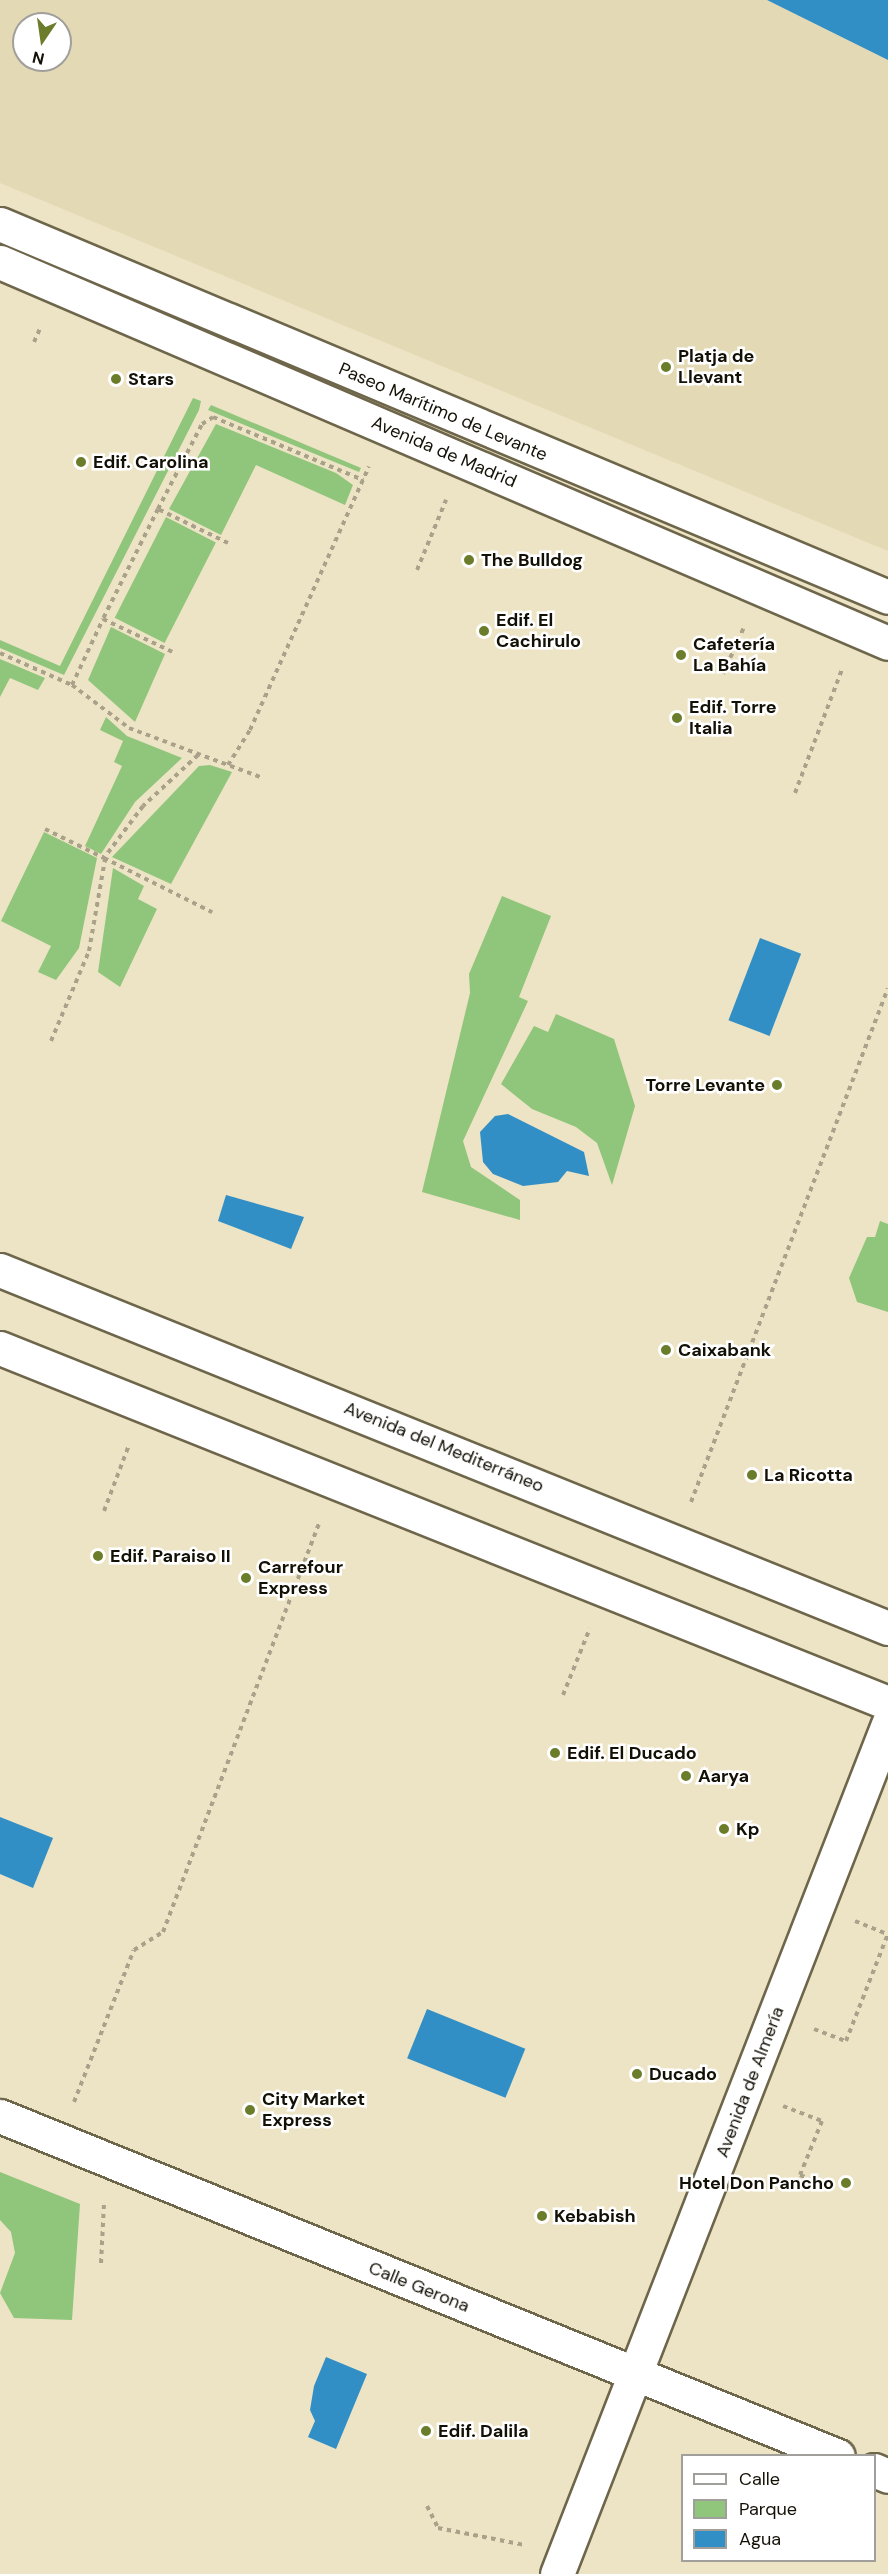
<!DOCTYPE html>
<html>
<head>
<meta charset="utf-8">
<style>
	body { margin:0 }
	#map { position:relative; width:888px; height:2574px; overflow:hidden; background:#ede3c5; font-family:"DM Sans",sans-serif }
	div>[style] { position:absolute }
	.green>* { inset:0; background:#90c67b; transform-origin:0 0 }
	.sand>* { inset:0; background:#e3dab5 }
	.water>* { inset:0; background:#318fc5; transform-origin:0 0 }
	.path>* { height:4px; margin-top:-2px; transform-origin:0; background:repeating-linear-gradient(90deg,#a9a189 0 4.5px,transparent 0 9px) }
	.roads { filter:drop-shadow(2px 0 #6e664b) drop-shadow(-2px 0 #6e664b) drop-shadow(0 2px #6e664b) drop-shadow(0 -2px #6e664b) }
	.pedestrian>* { height:33px; margin:-16.5px; padding:0 16.5px; transform-origin:16.5px; border-radius:16.5px; background:#fff }
	.minor>* { height:33px; margin:-16.5px; padding:0 16.5px; transform-origin:16.5px; border-radius:16.5px; background:#fff }
	.tertiary>* { height:33px; margin:-16.5px; padding:0 16.5px; transform-origin:16.5px; border-radius:16.5px; background:#fff }
	.dots>* { width:16px; height:16px; translate:-50% -50%; box-sizing:border-box; border:3px solid #fff; border-radius:50% }
	span { translate:-50% -50%; white-space:nowrap; text-align:center; line-height:1.15; -webkit-text-stroke:5px #fff; paint-order:stroke }
	.poi-label { font-size:18px; color:#131006; font-weight:700 }
	.left { translate:0 -50%; text-align:left }
	.right { translate:-100% -50%; text-align:right }
	.street-label { font-size:18px; color:#131006 }
	.legend { position:absolute; left:681px; top:2454px; width:195px; height:108px; box-sizing:border-box; background:#fff; border:2px solid #a19f9b; margin:0; padding:8px 10px; list-style:none; font-size:18px; color:#131006 }
	.legend li { display:flex; align-items:center; gap:12px; height:30px }
	.legend b { width:30px; border:2px solid #a19f9b }
	.north { position:absolute; left:12px; top:12px; width:60px; height:60px; box-sizing:border-box; background:#fff; border:2px solid #a19f9b; border-radius:50%; rotate:193deg; font-size:16px; font-weight:700; line-height:24px; text-align:center; color:#131006 }
	.north::after { content:''; display:block; margin:auto; width:21px; height:27px; background:#6b7c2b; clip-path:polygon(50% 0,100% 100%,50% 72%,0 100%) }
</style>
</head>
<body>
<div id="map">
	<div class="green">
		<div style="clip-path:polygon(193px 398px,201px 401px,199px 410px,64px 675px,0 648px,0 640px,60px 666px)"></div>
		<div style="clip-path:polygon(211px 405px,361px 468px,359px 472px,208px 410px)"></div>
		<div style="clip-path:polygon(216px 424px,336px 473px,353px 485px,345px 505px,256px 465px,221px 535px,169px 509px)"></div>
		<div style="left:166px;top:517px;width:56px;height:113px;rotate:27deg"></div>
		<div style="clip-path:polygon(111px 627px,165px 654px,135px 722px,88px 680px)"></div>
		<div style="clip-path:polygon(0 659px,45px 678px,38px 690px,10px 678px,0 697px)"></div>
		<div style="clip-path:polygon(106px 717px,127px 736px,182px 758px,135px 802px,101px 854px,85px 846px,122px 766px,114px 762px,123px 741px,100px 730px)"></div>
		<div style="clip-path:polygon(210px 765px,232px 772px,171px 884px,112px 857px,199px 766px)"></div>
		<div style="clip-path:polygon(44px 832px,97px 858px,79px 948px,56px 980px,38px 972px,51px 946px,1px 921px)"></div>
		<div style="clip-path:polygon(113px 868px,144px 886px,138px 899px,157px 909px,120px 987px,98px 972px)"></div>
		<div style="clip-path:polygon(502px 896px,551px 916px,519px 997px,528px 1001px,463px 1141px,471px 1167px,520px 1200px,520px 1220px,422px 1192px,470px 993px,469px 974px)"></div>
		<div style="clip-path:polygon(556px 1014px,614px 1039px,635px 1106px,612px 1185px,597px 1143px,576px 1127px,532px 1109px,501px 1084px,534px 1026px,548px 1032px)"></div>
		<div style="clip-path:polygon(880px 1221px,888px 1224px,888px 1312px,857px 1302px,849px 1278px,867px 1237px,875px 1237px)"></div>
		<div style="clip-path:polygon(0 2172px,80px 2204px,72px 2320px,14px 2318px,0 2293px,15px 2253px,11px 2232px,0 2220px)"></div>
	</div>
	<div class="sand">
		<div style="clip-path:polygon(evenodd,0 0,767px 0,888px 60px,888px 551px,0 183px,0 0,24px 24px,60px 24px,60px 60px,24px 60px,24px 24px)"></div>
	</div>
	<div class="water">
		<div style="clip-path:polygon(767px 0,888px 0,888px 60px)"></div>
		<div style="left:760px;top:938px;width:44px;height:88px;rotate:21deg"></div>
		<div style="clip-path:polygon(508px 1114px,584px 1152px,589px 1176px,567px 1171px,558px 1182px,523px 1186px,493px 1174px,483px 1162px,480px 1132px,495px 1116px)"></div>
		<div style="clip-path:polygon(226px 1195px,304px 1217px,291px 1249px,218px 1221px)"></div>
		<div style="clip-path:polygon(0 1817px,53px 1838px,33px 1888px,0 1874px)"></div>
		<div style="left:427px;top:2009px;width:106px;height:53px;rotate:22deg"></div>
		<div style="clip-path:polygon(326px 2357px,367px 2374px,336px 2449px,308px 2437px,315px 2421px,310px 2410px,314px 2386px)"></div>
	</div>
	<div class="path">
		<div style="left:34px;top:342px;width:17px;rotate:-66deg"></div>
		<div style="left:158px;top:509px;width:123px;rotate:116.6deg"></div>
		<div style="left:103px;top:619px;width:80px;rotate:25.3deg"></div>
		<div style="left:228px;top:543px;width:78px;rotate:-154.1deg"></div>
		<div style="left:158px;top:509px;width:96px;rotate:-62.6deg"></div>
		<div style="left:202px;top:424px;width:13px;rotate:-32deg"></div>
		<div style="left:213px;top:417px;width:163px;rotate:22.8deg"></div>
		<div style="left:417px;top:570px;width:76px;rotate:-67.5deg"></div>
		<div style="left:0;top:653px;width:79px;rotate:24deg"></div>
		<div style="left:72px;top:685px;width:73px;rotate:-64.8deg"></div>
		<div style="left:723px;top:674px;width:51px;rotate:-65.9deg"></div>
		<div style="left:72px;top:685px;width:71px;rotate:37deg"></div>
		<div style="left:129px;top:728px;width:143px;rotate:20.5deg"></div>
		<div style="left:198px;top:755px;width:75px;rotate:137.2deg"></div>
		<div style="left:143px;top:806px;width:65px;rotate:126.9deg"></div>
		<div style="left:104px;top:858px;width:121px;rotate:26.6deg"></div>
		<div style="left:228px;top:765px;width:41px;rotate:-57.8deg"></div>
		<div style="left:250px;top:730px;width:289px;rotate:-65.7deg"></div>
		<div style="left:795px;top:793px;width:133px;rotate:-69.2deg"></div>
		<div style="left:45px;top:829px;width:66px;rotate:26.2deg"></div>
		<div style="left:51px;top:1041px;width:98px;rotate:-67.1deg"></div>
		<div style="left:89px;top:951px;width:93px;rotate:-80.1deg"></div>
		<div style="left:691px;top:1502px;width:550px;rotate:-69.03deg"></div>
		<div style="left:104px;top:1511px;width:71px;rotate:-69.3deg"></div>
		<div style="left:563px;top:1695px;width:72px;rotate:-68.1deg"></div>
		<div style="left:855px;top:1921px;width:35px;rotate:22deg"></div>
		<div style="left:814px;top:2029px;width:34px;rotate:21deg"></div>
		<div style="left:846px;top:2041px;width:115px;rotate:-68.6deg"></div>
		<div style="left:74px;top:2102px;width:163px;rotate:-68.5deg"></div>
		<div style="left:134px;top:1950px;width:34px;rotate:-32deg"></div>
		<div style="left:163px;top:1932px;width:440px;rotate:-69.1deg"></div>
		<div style="left:783px;top:2106px;width:42px;rotate:21deg"></div>
		<div style="left:822px;top:2121px;width:58px;rotate:112.2deg"></div>
		<div style="left:800px;top:2175px;width:5px;rotate:22deg"></div>
		<div style="left:101px;top:2263px;width:59px;rotate:-87.1deg"></div>
		<div style="left:427px;top:2506px;width:25px;rotate:63deg"></div>
		<div style="left:438px;top:2528px;width:89px;rotate:11.1deg"></div>
	</div>
	<div class="roads">
		<div class="pedestrian">
			<div style="left:0;top:224px;width:963px;rotate:22.78deg"></div>
		</div>
		<div class="minor">
			<div style="left:0;top:262px;width:966px;rotate:23.22deg"></div>
			<div style="left:0;top:2116px;width:904px;rotate:22.08deg"></div>
			<div style="left:874px;top:2470px;width:15px;rotate:23deg"></div>
			<div style="left:557px;top:2574px;width:912px;rotate:-68.72deg"></div>
		</div>
		<div class="tertiary">
			<div style="left:0;top:1270px;width:957px;rotate:21.96deg"></div>
			<div style="left:0;top:1348px;width:956px;rotate:21.79deg"></div>
		</div>
	</div>
	<div class="dots">
		<div style="left:666px;top:367px;background:#6b7c2b"></div>
		<div style="left:116px;top:379px;background:#6b7c2b"></div>
		<div style="left:81px;top:462px;background:#6b7c2b"></div>
		<div style="left:469px;top:560px;background:#6b7c2b"></div>
		<div style="left:484px;top:631px;background:#6b7c2b"></div>
		<div style="left:681px;top:655px;background:#6b7c2b"></div>
		<div style="left:677px;top:718px;background:#6b7c2b"></div>
		<div style="left:777px;top:1085px;background:#6b7c2b"></div>
		<div style="left:666px;top:1350px;background:#6b7c2b"></div>
		<div style="left:752px;top:1475px;background:#6b7c2b"></div>
		<div style="left:98px;top:1556px;background:#6b7c2b"></div>
		<div style="left:246px;top:1578px;background:#6b7c2b"></div>
		<div style="left:555px;top:1753px;background:#6b7c2b"></div>
		<div style="left:686px;top:1776px;background:#6b7c2b"></div>
		<div style="left:724px;top:1829px;background:#6b7c2b"></div>
		<div style="left:637px;top:2074px;background:#6b7c2b"></div>
		<div style="left:250px;top:2110px;background:#6b7c2b"></div>
		<div style="left:846px;top:2183px;background:#6b7c2b"></div>
		<div style="left:542px;top:2216px;background:#6b7c2b"></div>
		<div style="left:426px;top:2431px;background:#6b7c2b"></div>
	</div>
	<div class="poi-label">
		<span class="left" style="left:678px;top:367px">Platja de<br>Llevant</span>
		<span class="left" style="left:128px;top:379px">Stars</span>
		<span class="left" style="left:93px;top:462px">Edif. Carolina</span>
		<span class="left" style="left:481px;top:560px">The Bulldog</span>
		<span class="left" style="left:496px;top:631px">Edif. El<br>Cachirulo</span>
		<span class="left" style="left:693px;top:655px">Cafetería<br>La Bahía</span>
		<span class="left" style="left:689px;top:718px">Edif. Torre<br>Italia</span>
		<span class="right" style="left:765px;top:1085px">Torre Levante</span>
		<span class="left" style="left:678px;top:1350px">Caixabank</span>
		<span class="left" style="left:764px;top:1475px">La Ricotta</span>
		<span class="left" style="left:110px;top:1556px">Edif. Paraiso II</span>
		<span class="left" style="left:258px;top:1578px">Carrefour<br>Express</span>
		<span class="left" style="left:567px;top:1753px">Edif. El Ducado</span>
		<span class="left" style="left:698px;top:1776px">Aarya</span>
		<span class="left" style="left:736px;top:1829px">Kp</span>
		<span class="left" style="left:649px;top:2074px">Ducado</span>
		<span class="left" style="left:262px;top:2110px">City Market<br>Express</span>
		<span class="right" style="left:834px;top:2183px">Hotel Don Pancho</span>
		<span class="left" style="left:554px;top:2216px">Kebabish</span>
		<span class="left" style="left:438px;top:2431px">Edif. Dalila</span>
	</div>
	<div class="street-label">
		<span style="left:443px;top:412px;rotate:23deg">Paseo Marítimo de Levante</span>
		<span style="left:444px;top:452px;rotate:23deg">Avenida de Madrid</span>
		<span style="left:444px;top:1447px;rotate:22deg">Avenida del Mediterráneo</span>
		<span style="left:750px;top:2082px;rotate:-69deg">Avenida de Almería</span>
		<span style="left:419px;top:2287px;rotate:22deg">Calle Gerona</span>
	</div>
	<ul class="legend">
	<li><b style="height:8px;background:#fff"></b>Calle</li>
	<li><b style="height:16px;background:#90c67b"></b>Parque</li>
	<li><b style="height:16px;background:#318fc5"></b>Agua</li>
	</ul>
	<div class="north">N</div>
</div>
</body>
</html>
